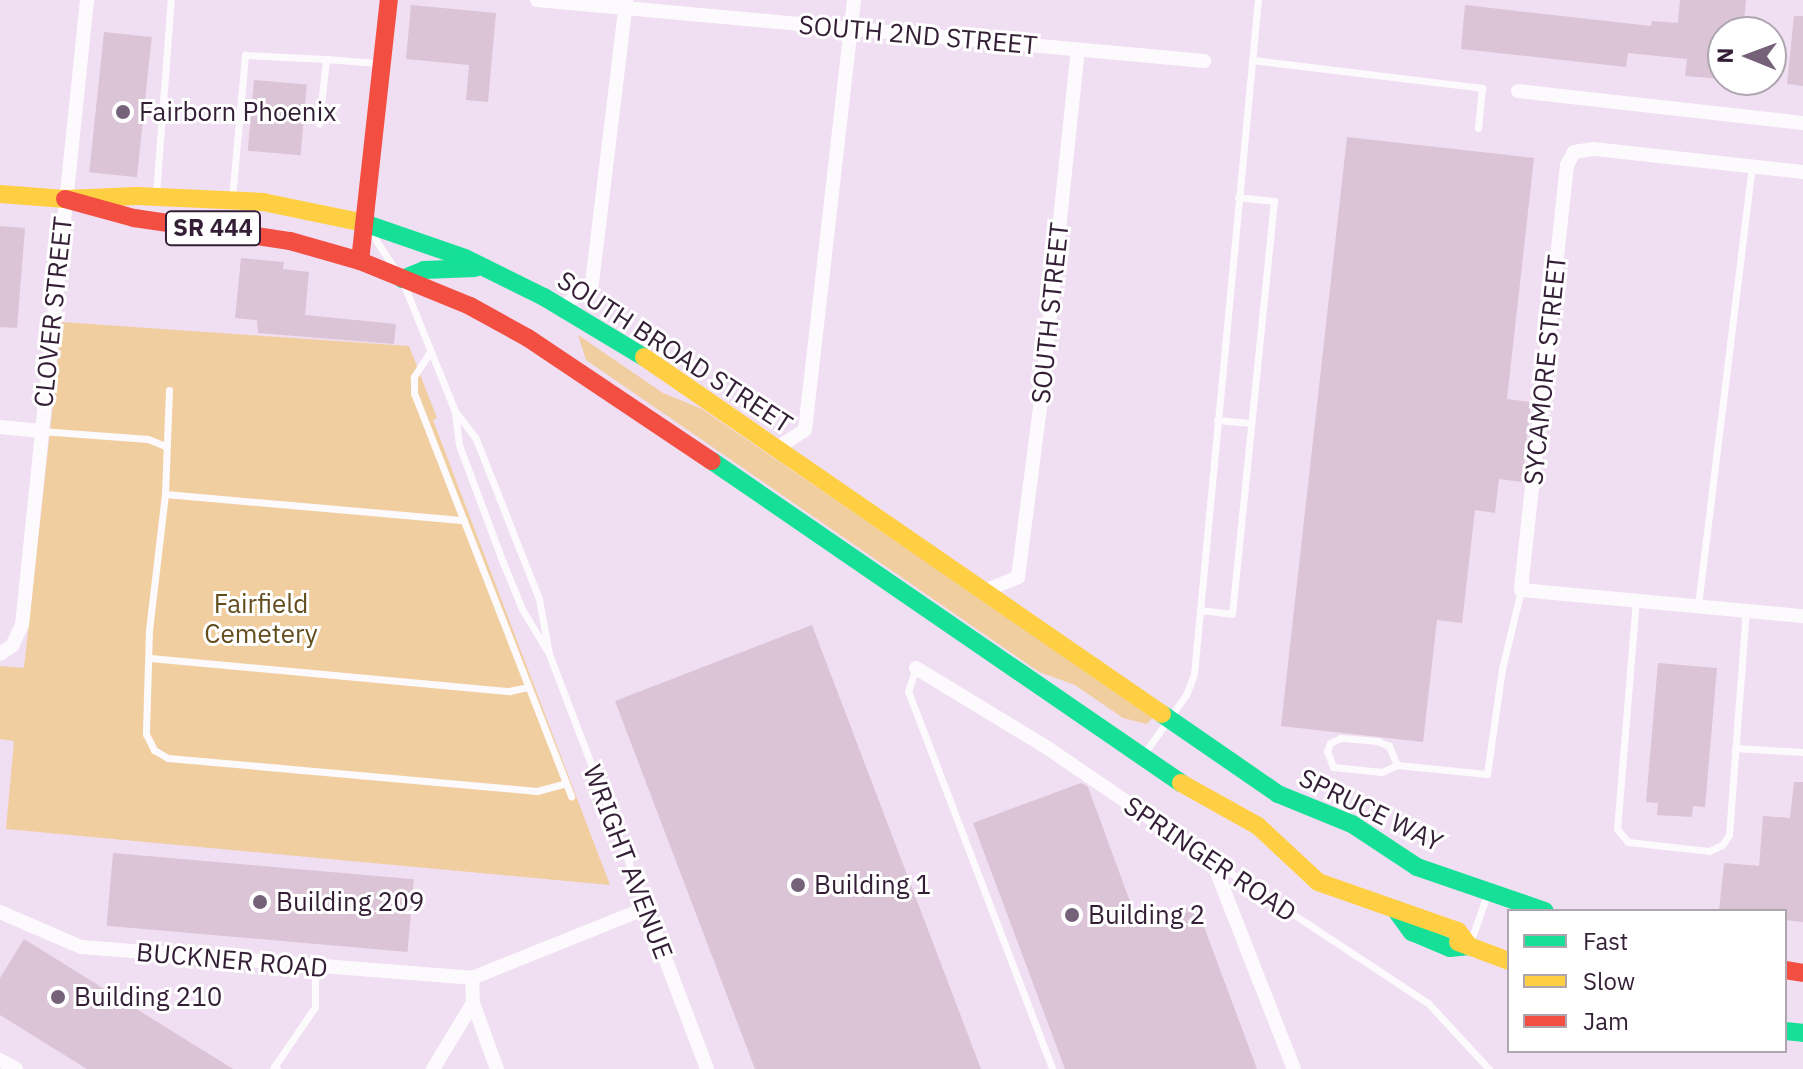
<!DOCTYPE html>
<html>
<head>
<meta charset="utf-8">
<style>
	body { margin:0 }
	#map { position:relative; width:1803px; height:1069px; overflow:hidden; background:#f0def2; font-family:"IBM Plex Sans",sans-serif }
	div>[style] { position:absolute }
	.green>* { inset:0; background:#f1cea0 }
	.building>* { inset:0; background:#dbc4d6; transform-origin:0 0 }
	.lane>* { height:7px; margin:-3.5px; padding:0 3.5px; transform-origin:3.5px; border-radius:3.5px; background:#fdfafd }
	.street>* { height:14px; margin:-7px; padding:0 7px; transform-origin:7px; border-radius:7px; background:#fdfafd }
	.fast>* { height:18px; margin:-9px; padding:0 9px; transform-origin:9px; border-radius:9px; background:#16e098 }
	.slow>* { height:18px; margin:-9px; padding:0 9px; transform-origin:9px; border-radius:9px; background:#ffcf43 }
	.jam>* { height:18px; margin:-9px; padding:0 9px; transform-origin:9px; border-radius:9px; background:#f24e42 }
	.dots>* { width:22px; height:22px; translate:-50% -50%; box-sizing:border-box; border:4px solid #fff; border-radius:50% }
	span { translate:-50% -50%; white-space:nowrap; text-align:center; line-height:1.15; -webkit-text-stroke:6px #fff; paint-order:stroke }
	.shield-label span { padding:2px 6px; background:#fff; border:2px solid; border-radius:6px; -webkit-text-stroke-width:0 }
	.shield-label { font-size:24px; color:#341f36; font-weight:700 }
	.street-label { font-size:26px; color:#341f36 }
	.poi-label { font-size:26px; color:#341f36 }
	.left { translate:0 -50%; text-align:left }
	.park-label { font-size:26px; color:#634d1d }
	.legend { position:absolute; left:1507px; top:909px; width:280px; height:144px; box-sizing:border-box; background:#fff; border:2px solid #aea5af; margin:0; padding:10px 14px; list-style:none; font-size:24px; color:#341f36 }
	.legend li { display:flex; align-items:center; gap:16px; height:40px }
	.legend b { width:40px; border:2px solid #aea5af }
	.north { position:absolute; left:1707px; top:16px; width:80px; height:80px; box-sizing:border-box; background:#fff; border:2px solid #aea5af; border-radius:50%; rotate:271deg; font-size:22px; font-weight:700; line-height:32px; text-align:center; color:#341f36 }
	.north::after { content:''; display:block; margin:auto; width:28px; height:36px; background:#766278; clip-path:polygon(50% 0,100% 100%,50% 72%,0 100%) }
</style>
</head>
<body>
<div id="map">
	<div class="green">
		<div style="clip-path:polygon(62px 322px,409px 346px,437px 418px,433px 420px,610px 885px,6px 829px,14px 741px,0 739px,0 666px,24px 668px)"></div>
		<div style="clip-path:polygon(578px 335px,663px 393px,702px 409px,1153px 717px,1147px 724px,1123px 718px,1075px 685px,1039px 672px,586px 360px)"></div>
	</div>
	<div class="building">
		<div style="clip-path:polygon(1680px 0,1746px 0,1743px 32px,1723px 32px,1723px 79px,1685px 76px,1687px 59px,1628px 53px,1626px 67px,1461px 49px,1465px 5px,1651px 26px,1652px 21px,1678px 23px)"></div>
		<div style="clip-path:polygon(411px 5px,496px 13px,488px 102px,466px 100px,469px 65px,406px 59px)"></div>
		<div style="clip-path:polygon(1794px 16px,1803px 16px,1803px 86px,1787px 84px)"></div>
		<div style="left:104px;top:32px;width:48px;height:141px;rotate:6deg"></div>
		<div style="left:254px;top:80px;width:53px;height:71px;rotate:5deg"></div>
		<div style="clip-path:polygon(1347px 137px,1534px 158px,1507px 399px,1531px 402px,1522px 482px,1499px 479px,1495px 513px,1475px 510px,1462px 623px,1437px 620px,1423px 742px,1281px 726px)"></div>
		<div style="clip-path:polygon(0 226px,25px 228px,17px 328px,0 327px)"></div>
		<div style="clip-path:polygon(241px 258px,284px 262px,283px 269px,309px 272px,305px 315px,396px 324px,394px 344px,258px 333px,257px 320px,235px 318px)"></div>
		<div style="clip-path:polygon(812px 625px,981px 1069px,755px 1069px,615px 701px)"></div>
		<div style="clip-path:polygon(1658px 663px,1717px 668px,1705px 807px,1693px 806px,1692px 817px,1657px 815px,1658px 803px,1646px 802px)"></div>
		<div style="clip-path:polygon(1794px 782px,1803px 782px,1803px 922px,1785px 920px,1785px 911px,1719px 911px,1724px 863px,1759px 866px,1763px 816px,1790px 818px)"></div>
		<div style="clip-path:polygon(1081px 783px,1088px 787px,1139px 926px,1196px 905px,1257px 1069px,1065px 1069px,973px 823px)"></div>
		<div style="left:113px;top:853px;width:302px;height:73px;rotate:5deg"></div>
		<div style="clip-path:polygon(24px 939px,233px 1069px,87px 1069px,0 1015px,0 978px)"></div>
	</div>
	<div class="lane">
		<div style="left:326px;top:59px;width:50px;rotate:4.6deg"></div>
		<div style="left:1252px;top:60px;width:232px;rotate:6.9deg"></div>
		<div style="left:1482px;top:88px;width:40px;rotate:95.7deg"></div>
		<div style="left:156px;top:193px;width:194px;rotate:-85.6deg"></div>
		<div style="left:232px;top:198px;width:144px;rotate:-84.8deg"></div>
		<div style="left:245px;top:55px;width:81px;rotate:2.8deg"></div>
		<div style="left:326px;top:59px;width:65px;rotate:96.1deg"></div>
		<div style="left:370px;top:231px;width:44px;rotate:57deg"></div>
		<div style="left:404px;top:285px;width:136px;rotate:68deg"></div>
		<div style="left:455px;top:411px;width:35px;rotate:53deg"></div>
		<div style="left:476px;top:439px;width:172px;rotate:68.5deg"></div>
		<div style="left:539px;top:599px;width:56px;rotate:79.7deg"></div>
		<div style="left:549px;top:654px;width:272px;rotate:69.1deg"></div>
		<div style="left:430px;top:352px;width:30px;rotate:123deg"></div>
		<div style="left:414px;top:377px;width:16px;rotate:90deg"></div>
		<div style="left:414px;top:393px;width:433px;rotate:68.7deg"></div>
		<div style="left:169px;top:390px;width:104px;rotate:92.2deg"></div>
		<div style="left:165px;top:494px;width:137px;rotate:96.7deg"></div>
		<div style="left:149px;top:630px;width:104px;rotate:91.7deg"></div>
		<div style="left:146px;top:734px;width:18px;rotate:63deg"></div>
		<div style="left:154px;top:750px;width:16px;rotate:30deg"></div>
		<div style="left:168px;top:758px;width:370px;rotate:5.1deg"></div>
		<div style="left:537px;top:791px;width:30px;rotate:-15deg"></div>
		<div style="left:455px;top:412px;width:33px;rotate:83deg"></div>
		<div style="left:459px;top:445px;width:123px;rotate:69.5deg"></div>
		<div style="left:502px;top:560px;width:53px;rotate:67.8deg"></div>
		<div style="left:522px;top:609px;width:47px;rotate:59deg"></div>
		<div style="left:1217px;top:420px;width:34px;rotate:5deg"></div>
		<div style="left:41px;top:431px;width:107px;rotate:4.3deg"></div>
		<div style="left:148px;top:439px;width:18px;rotate:22deg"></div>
		<div style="left:165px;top:494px;width:300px;rotate:5deg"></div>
		<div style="left:1636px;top:599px;width:231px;rotate:94.7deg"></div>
		<div style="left:1617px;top:829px;width:17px;rotate:50deg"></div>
		<div style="left:1628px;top:842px;width:81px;rotate:6.3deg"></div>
		<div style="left:1709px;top:851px;width:14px;rotate:-25deg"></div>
		<div style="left:1722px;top:845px;width:12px;rotate:-55deg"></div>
		<div style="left:1729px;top:835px;width:226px;rotate:-85.7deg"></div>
		<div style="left:1698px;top:605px;width:441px;rotate:-83deg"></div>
		<div style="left:1200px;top:610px;width:32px;rotate:7deg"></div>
		<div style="left:1232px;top:614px;width:415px;rotate:-84.2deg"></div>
		<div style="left:1274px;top:201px;width:36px;rotate:-174deg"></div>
		<div style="left:150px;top:658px;width:361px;rotate:5.3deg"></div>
		<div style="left:509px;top:691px;width:19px;rotate:-12deg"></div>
		<div style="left:916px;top:668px;width:24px;rotate:109deg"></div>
		<div style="left:908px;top:691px;width:404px;rotate:69.1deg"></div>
		<div style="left:1735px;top:748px;width:68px;rotate:3.4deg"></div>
		<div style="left:1143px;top:755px;width:74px;rotate:-54.4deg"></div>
		<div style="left:1186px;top:695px;width:22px;rotate:-69deg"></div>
		<div style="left:1194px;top:674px;width:677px;rotate:-84.58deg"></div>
		<div style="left:1397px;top:765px;width:21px;rotate:-113deg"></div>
		<div style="left:1389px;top:746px;width:13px;rotate:-157deg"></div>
		<div style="left:1377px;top:741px;width:36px;rotate:-175deg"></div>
		<div style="left:1341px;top:738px;width:12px;rotate:156deg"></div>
		<div style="left:1330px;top:743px;width:9px;rotate:111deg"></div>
		<div style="left:1327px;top:751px;width:17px;rotate:69deg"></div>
		<div style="left:1333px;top:767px;width:49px;rotate:5.8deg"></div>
		<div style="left:1382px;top:772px;width:17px;rotate:-25deg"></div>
		<div style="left:1397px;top:765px;width:90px;rotate:5.7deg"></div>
		<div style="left:1487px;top:774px;width:106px;rotate:-81.9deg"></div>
		<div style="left:1502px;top:669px;width:81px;rotate:-76.5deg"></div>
		<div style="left:1217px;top:864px;width:253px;rotate:33.4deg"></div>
		<div style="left:1428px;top:1003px;width:90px;rotate:47.3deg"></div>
		<div style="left:1471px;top:940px;width:51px;rotate:-70.5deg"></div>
		<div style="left:277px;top:1069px;width:4px;rotate:-146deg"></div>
		<div style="left:274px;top:1067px;width:73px;rotate:-55.7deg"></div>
		<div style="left:315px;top:1007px;width:40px;rotate:-90deg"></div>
	</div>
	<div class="street">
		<div style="left:537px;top:0;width:670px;rotate:5.23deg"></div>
		<div style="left:1518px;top:91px;width:287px;rotate:6.4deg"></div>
		<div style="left:1803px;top:172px;width:211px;rotate:-173.7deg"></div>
		<div style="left:1593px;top:149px;width:19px;rotate:171deg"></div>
		<div style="left:1574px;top:152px;width:15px;rotate:118deg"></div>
		<div style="left:1567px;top:165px;width:427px;rotate:96.2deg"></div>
		<div style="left:1521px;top:590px;width:283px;rotate:5.3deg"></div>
		<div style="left:562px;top:308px;width:39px;rotate:-40deg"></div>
		<div style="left:592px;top:283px;width:285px;rotate:-83.1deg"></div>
		<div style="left:0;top:427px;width:41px;rotate:5.6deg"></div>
		<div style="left:777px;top:448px;width:33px;rotate:-33deg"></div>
		<div style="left:805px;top:430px;width:433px;rotate:-83.5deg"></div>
		<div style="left:984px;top:591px;width:37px;rotate:-22deg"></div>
		<div style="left:1018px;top:577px;width:188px;rotate:-82.6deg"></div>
		<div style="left:1042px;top:391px;width:343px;rotate:-84deg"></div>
		<div style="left:0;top:654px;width:14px;rotate:-34deg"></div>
		<div style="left:12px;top:646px;width:23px;rotate:-65deg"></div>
		<div style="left:22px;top:625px;width:628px;rotate:-84.06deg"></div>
		<div style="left:916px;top:668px;width:156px;rotate:31.3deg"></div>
		<div style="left:1049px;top:749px;width:197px;rotate:34.3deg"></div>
		<div style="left:1212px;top:860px;width:225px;rotate:68.6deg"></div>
		<div style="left:0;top:912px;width:88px;rotate:23.4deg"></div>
		<div style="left:81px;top:947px;width:392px;rotate:4.5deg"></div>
		<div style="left:473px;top:1003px;width:70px;rotate:70deg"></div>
		<div style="left:0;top:1060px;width:18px;rotate:29deg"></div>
		<div style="left:433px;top:1069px;width:77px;rotate:-58.8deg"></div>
		<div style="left:473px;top:1003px;width:25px;rotate:-92deg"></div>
		<div style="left:472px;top:978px;width:188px;rotate:-21.9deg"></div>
		<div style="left:646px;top:908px;width:172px;rotate:69.2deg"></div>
	</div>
	<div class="fast">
		<div style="left:364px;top:223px;width:107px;rotate:19.1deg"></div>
		<div style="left:465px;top:258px;width:88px;rotate:26.3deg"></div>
		<div style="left:544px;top:297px;width:117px;rotate:31deg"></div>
		<div style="left:402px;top:279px;width:24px;rotate:-22deg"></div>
		<div style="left:424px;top:270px;width:51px;rotate:-2.2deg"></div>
		<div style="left:712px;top:461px;width:569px;rotate:34.47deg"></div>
		<div style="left:1162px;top:714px;width:141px;rotate:34.6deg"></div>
		<div style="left:1278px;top:794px;width:80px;rotate:22.1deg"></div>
		<div style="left:1352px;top:824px;width:78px;rotate:33.5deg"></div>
		<div style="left:1417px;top:867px;width:135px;rotate:19deg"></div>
		<div style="left:1395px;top:909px;width:29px;rotate:54deg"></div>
		<div style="left:1412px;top:932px;width:41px;rotate:22.8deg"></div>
		<div style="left:1450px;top:948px;width:19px;rotate:-6deg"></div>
		<div style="left:1785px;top:1031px;width:18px;rotate:6deg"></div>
	</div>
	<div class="slow">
		<div style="left:0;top:194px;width:65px;rotate:4.4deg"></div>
		<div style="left:65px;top:199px;width:72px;rotate:-2.4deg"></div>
		<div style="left:137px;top:196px;width:126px;rotate:2.7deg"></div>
		<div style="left:263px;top:202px;width:103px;rotate:11.7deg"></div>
		<div style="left:644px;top:357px;width:629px;rotate:34.57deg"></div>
		<div style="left:1181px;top:783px;width:88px;rotate:29.2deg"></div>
		<div style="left:1258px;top:826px;width:82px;rotate:43deg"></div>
		<div style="left:1318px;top:882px;width:148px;rotate:19.3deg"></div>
		<div style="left:1458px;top:931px;width:19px;rotate:54deg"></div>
		<div style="left:1458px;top:942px;width:54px;rotate:20.4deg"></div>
	</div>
	<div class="jam">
		<div style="left:65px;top:199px;width:72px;rotate:15.4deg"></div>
		<div style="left:134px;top:218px;width:158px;rotate:8.4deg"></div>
		<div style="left:290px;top:241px;width:73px;rotate:15.9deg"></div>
		<div style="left:360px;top:261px;width:263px;rotate:-83.7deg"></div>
		<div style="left:360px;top:261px;width:119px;rotate:22.2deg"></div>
		<div style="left:470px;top:306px;width:66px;rotate:28.9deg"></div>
		<div style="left:528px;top:338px;width:221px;rotate:33.8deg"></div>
		<div style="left:1785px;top:970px;width:18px;rotate:9deg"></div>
	</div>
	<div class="dots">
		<div style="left:123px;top:112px;background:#766278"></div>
		<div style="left:798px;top:885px;background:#766278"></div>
		<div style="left:260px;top:902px;background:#766278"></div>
		<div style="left:1072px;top:915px;background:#766278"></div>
		<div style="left:58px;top:997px;background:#766278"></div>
	</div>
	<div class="shield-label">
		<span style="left:213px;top:228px">SR 444</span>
	</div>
	<div class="street-label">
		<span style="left:918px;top:35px;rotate:5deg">SOUTH 2ND STREET</span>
		<span style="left:53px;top:312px;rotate:-84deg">CLOVER STREET</span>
		<span style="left:1050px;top:313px;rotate:-84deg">SOUTH STREET</span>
		<span style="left:675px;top:352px;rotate:33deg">SOUTH BROAD STREET</span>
		<span style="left:1545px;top:370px;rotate:-84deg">SYCAMORE STREET</span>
		<span style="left:1371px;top:810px;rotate:26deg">SPRUCE WAY</span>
		<span style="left:1210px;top:859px;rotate:34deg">SPRINGER ROAD</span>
		<span style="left:628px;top:862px;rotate:69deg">WRIGHT AVENUE</span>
		<span style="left:232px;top:960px;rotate:5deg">BUCKNER ROAD</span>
	</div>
	<div class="poi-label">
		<span class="left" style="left:139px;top:112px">Fairborn Phoenix</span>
		<span class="left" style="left:814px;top:885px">Building 1</span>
		<span class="left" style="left:276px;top:902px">Building 209</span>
		<span class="left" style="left:1088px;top:915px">Building 2</span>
		<span class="left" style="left:74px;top:997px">Building 210</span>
	</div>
	<div class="park-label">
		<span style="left:261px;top:619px">Fairfield<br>Cemetery</span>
	</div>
	<ul class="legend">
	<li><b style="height:10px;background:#16e098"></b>Fast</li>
	<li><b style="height:10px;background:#ffcf43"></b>Slow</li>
	<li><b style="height:10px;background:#f24e42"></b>Jam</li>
	</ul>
	<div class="north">N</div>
</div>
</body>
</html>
